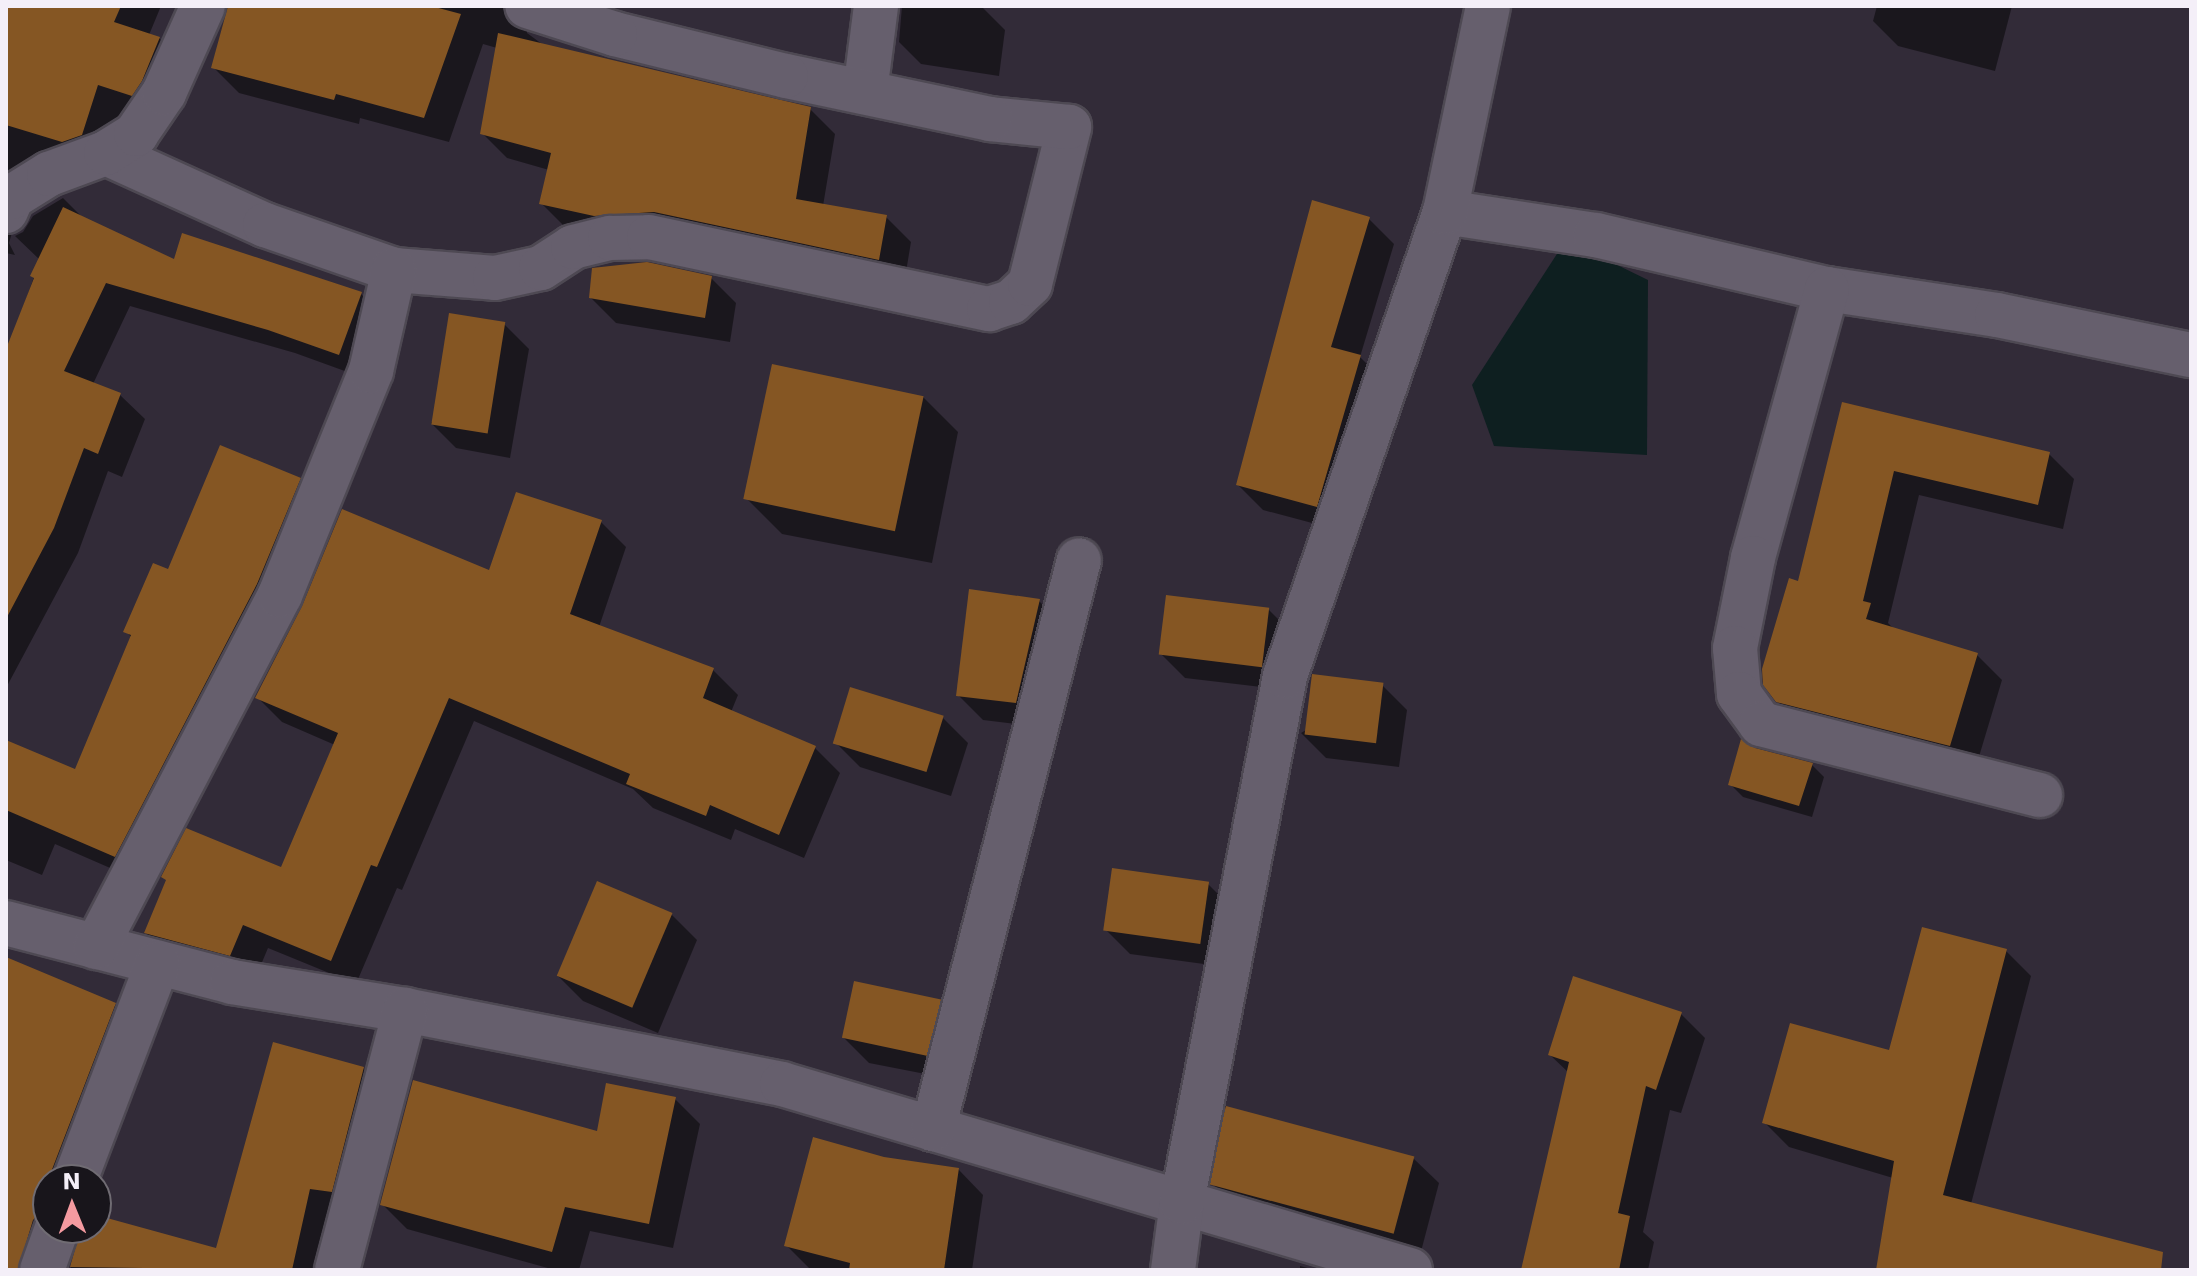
<!DOCTYPE html>
<html>
<head>
<meta charset="utf-8">
<style>
	body { margin:0 }
	#map { position:relative; width:2197px; height:1276px; overflow:hidden; background:#322b38; font-family:"DejaVu Sans",sans-serif }
	div>[style] { position:absolute }
	.water>* { inset:0; background:#0e1f20 }
	.shadow>* { inset:0; background:#0007 }
	.building>* { inset:0; background:#855623; transform-origin:0 0 }
	.roads { filter:drop-shadow(2px 0 #4e4953) drop-shadow(-2px 0 #4e4953) drop-shadow(0 2px #4e4953) drop-shadow(0 -2px #4e4953) }
	.street>* { height:44px; margin:-22px; padding:0 22px; transform-origin:22px; border-radius:22px; background:#665f6d }
	span { translate:-50% -50%; white-space:nowrap; text-align:center; line-height:1.15; -webkit-text-stroke:7px #18151b; paint-order:stroke }
	.frame { position:absolute; inset:0; border:8px solid #f4eff8; pointer-events:none }
	.north { position:absolute; left:32px; top:1164px; width:80px; height:80px; box-sizing:border-box; background:#18151b; border:2px solid #706c73; border-radius:50%; rotate:359deg; font-size:22px; font-weight:700; line-height:32px; text-align:center; color:#f4eff8 }
	.north::after { content:''; display:block; margin:auto; width:28px; height:36px; background:#f49aa0; clip-path:polygon(50% 0,100% 100%,50% 72%,0 100%) }
</style>
</head>
<body>
<div id="map">
	<div class="water">
		<div style="clip-path:polygon(1566px 240px,1648px 280px,1647px 455px,1494px 446px,1472px 385px)"></div>
	</div>
	<div class="shadow">
		<div style="clip-path:polygon(6px 6px,161px 6px,149px 35px,159px 38px,187px 67px,17px 215px,9px 243px,15px 255px,6px 253px)"></div>
		<div style="clip-path:polygon(230px 6px,570px 6px,527px 25px,527px 33px,546px 47px,810px 109px,835px 134px,823px 206px,886px 217px,911px 242px,904px 284px,566px 228px,541px 203px,549px 170px,507px 158px,482px 133px,497px 48px,483px 44px,449px 142px,360px 118px,359px 124px,239px 93px,214px 68px)"></div>
		<div style="clip-path:polygon(902px 6px,983px 8px,1005px 30px,999px 76px,921px 64px,899px 42px)"></div>
		<div style="clip-path:polygon(1877px 6px,2012px 6px,1995px 71px,1898px 46px,1873px 21px)"></div>
		<div style="clip-path:polygon(63px 198px,83px 218px,175px 262px,361px 294px,385px 319px,364px 378px,295px 353px,130px 306px,93px 384px,120px 395px,145px 419px,122px 477px,108px 471px,78px 553px,6px 688px,6px 356px,40px 260px,15px 236px,23px 232px,33px 216px)"></div>
		<div style="clip-path:polygon(1369px 219px,1394px 244px,1360px 357px,1385px 382px,1342px 531px,1263px 510px,1238px 485px)"></div>
		<div style="clip-path:polygon(647px 264px,711px 278px,736px 303px,730px 342px,616px 323px,591px 298px,594px 270px)"></div>
		<div style="clip-path:polygon(504px 324px,529px 349px,510px 458px,456px 448px,431px 423px)"></div>
		<div style="clip-path:polygon(923px 397px,958px 432px,932px 563px,782px 534px,747px 499px)"></div>
		<div style="clip-path:polygon(1843px 405px,2049px 454px,2074px 479px,2063px 529px,1919px 495px,1888px 623px,1894px 629px,1977px 655px,2002px 680px,1975px 770px,1803px 726px,1777px 701px,1800px 584px)"></div>
		<div style="clip-path:polygon(300px 479px,325px 504px,140px 881px,55px 844px,42px 875px,6px 860px,6px 743px,76px 772px,132px 638px,126px 631px,169px 572px)"></div>
		<div style="clip-path:polygon(601px 522px,626px 547px,599px 627px,713px 670px,738px 695px,731px 712px,815px 748px,840px 773px,804px 858px,735px 829px,731px 840px,653px 808px,633px 789px,474px 721px,402px 890px,397px 888px,356px 984px,268px 948px,255px 979px,171px 958px,146px 933px,282px 870px,335px 745px,282px 722px,257px 697px,490px 573px)"></div>
		<div style="clip-path:polygon(1039px 601px,1064px 626px,1041px 727px,983px 720px,958px 695px)"></div>
		<div style="clip-path:polygon(1268px 609px,1293px 634px,1286px 690px,1185px 678px,1160px 653px)"></div>
		<div style="clip-path:polygon(1382px 685px,1407px 710px,1399px 767px,1326px 758px,1301px 733px)"></div>
		<div style="clip-path:polygon(943px 718px,968px 743px,951px 796px,860px 767px,835px 742px)"></div>
		<div style="clip-path:polygon(1812px 765px,1824px 777px,1812px 817px,1743px 797px,1730px 784px)"></div>
		<div style="clip-path:polygon(1208px 884px,1233px 909px,1226px 967px,1130px 954px,1105px 929px)"></div>
		<div style="clip-path:polygon(672px 915px,697px 940px,658px 1033px,583px 1001px,558px 976px)"></div>
		<div style="clip-path:polygon(2006px 951px,2031px 976px,1971px 1204px,2135px 1270px,1878px 1270px,1893px 1178px,1789px 1147px,1764px 1122px,1891px 1052px)"></div>
		<div style="clip-path:polygon(6px 960px,115px 1005px,142px 1032px,85px 1180px,48px 1180px,52px 1270px,6px 1270px)"></div>
		<div style="clip-path:polygon(940px 1001px,965px 1026px,951px 1079px,869px 1063px,844px 1038px)"></div>
		<div style="clip-path:polygon(1680px 1013px,1705px 1038px,1681px 1113px,1670px 1110px,1643px 1232px,1654px 1242px,1648px 1270px,1524px 1270px,1569px 1073px,1550px 1055px)"></div>
		<div style="clip-path:polygon(363px 1068px,390px 1095px,324px 1270px,70px 1270px,83px 1228px,96px 1228px,96px 1217px,217px 1250px)"></div>
		<div style="clip-path:polygon(675px 1099px,700px 1124px,673px 1248px,590px 1231px,579px 1270px,555px 1270px,407px 1229px,382px 1204px,598px 1133px)"></div>
		<div style="clip-path:polygon(1413px 1158px,1439px 1183px,1418px 1263px,1238px 1209px,1213px 1184px)"></div>
		<div style="clip-path:polygon(883px 1159px,958px 1169px,983px 1195px,972px 1270px,811px 1270px,787px 1246px)"></div>
		<div style="clip-path:polygon(1300px 1266px,1315px 1270px,1300px 1270px)"></div>
	</div>
	<div class="building">
		<div style="clip-path:polygon(6px 6px,121px 6px,114px 22px,160px 37px,142px 81px,132px 96px,98px 85px,82px 135px,62px 142px,6px 125px)"></div>
		<div style="clip-path:polygon(228px 6px,431px 6px,461px 14px,424px 118px,336px 94px,334px 100px,211px 68px)"></div>
		<div style="clip-path:polygon(498px 33px,811px 107px,796px 199px,887px 215px,879px 260px,654px 212px,594px 216px,539px 204px,551px 153px,480px 134px)"></div>
		<div style="clip-path:polygon(1312px 200px,1370px 217px,1331px 347px,1361px 355px,1317px 507px,1236px 485px)"></div>
		<div style="clip-path:polygon(63px 207px,174px 259px,182px 233px,362px 292px,339px 355px,268px 330px,106px 283px,64px 371px,121px 393px,98px 454px,84px 448px,54px 528px,6px 619px,6px 349px,34px 278px,30px 276px)"></div>
		<div style="clip-path:polygon(647px 262px,712px 276px,705px 318px,589px 298px,592px 268px)"></div>
		<div style="left:449px;top:313px;width:57px;height:113px;rotate:9deg"></div>
		<div style="left:772px;top:364px;width:155px;height:138px;rotate:12deg"></div>
		<div style="clip-path:polygon(1842px 402px,2050px 452px,2038px 505px,1894px 471px,1863px 601px,1871px 603px,1866px 619px,1978px 653px,1950px 746px,1776px 702px,1763px 685px,1762px 669px,1789px 578px,1798px 581px)"></div>
		<div style="clip-path:polygon(220px 445px,301px 478px,257px 584px,115px 857px,6px 810px,6px 740px,75px 769px,131px 635px,123px 632px,153px 563px,168px 569px)"></div>
		<div style="clip-path:polygon(516px 492px,602px 520px,570px 614px,714px 668px,703px 698px,816px 746px,779px 835px,710px 805px,706px 816px,626px 784px,630px 774px,449px 698px,377px 867px,371px 865px,331px 961px,243px 925px,230px 956px,144px 933px,166px 880px,161px 877px,186px 828px,281px 867px,338px 733px,255px 698px,302px 606px,342px 509px,489px 570px)"></div>
		<div style="clip-path:polygon(969px 589px,1040px 599px,1016px 703px,956px 696px)"></div>
		<div style="left:1166px;top:595px;width:104px;height:60px;rotate:7deg"></div>
		<div style="left:1312px;top:674px;width:72px;height:61px;rotate:7deg"></div>
		<div style="left:850px;top:687px;width:98px;height:59px;rotate:17deg"></div>
		<div style="clip-path:polygon(1741px 739px,1755px 748px,1813px 763px,1799px 806px,1728px 785px)"></div>
		<div style="left:1112px;top:868px;width:98px;height:63px;rotate:8deg"></div>
		<div style="left:597px;top:881px;width:82px;height:103px;rotate:23deg"></div>
		<div style="clip-path:polygon(1922px 927px,2007px 949px,1943px 1195px,2163px 1252px,2161px 1270px,1876px 1270px,1894px 1161px,1762px 1123px,1790px 1023px,1889px 1050px)"></div>
		<div style="clip-path:polygon(6px 957px,116px 1003px,48px 1180px,48px 1205px,33px 1220px,18px 1270px,6px 1270px)"></div>
		<div style="clip-path:polygon(1573px 976px,1682px 1012px,1656px 1090px,1646px 1086px,1618px 1213px,1630px 1216px,1619px 1270px,1521px 1270px,1569px 1062px,1548px 1055px)"></div>
		<div style="left:854px;top:981px;width:89px;height:58px;rotate:12deg"></div>
		<div style="clip-path:polygon(273px 1042px,364px 1067px,332px 1192px,310px 1189px,292px 1270px,70px 1267px,81px 1228px,96px 1228px,96px 1215px,216px 1248px)"></div>
		<div style="clip-path:polygon(413px 1080px,597px 1131px,606px 1083px,676px 1097px,649px 1224px,565px 1207px,552px 1252px,380px 1205px)"></div>
		<div style="left:1226px;top:1106px;width:195px;height:80px;rotate:15deg"></div>
		<div style="clip-path:polygon(813px 1137px,884px 1157px,959px 1168px,944px 1270px,849px 1270px,850px 1263px,784px 1246px)"></div>
	</div>
	<div class="roads">
		<div class="street">
			<div style="left:865px;top:92px;width:87px;rotate:-82.7deg"></div>
			<div style="left:106px;top:153px;width:175px;rotate:24.4deg"></div>
			<div style="left:265px;top:225px;width:137px;rotate:19.2deg"></div>
			<div style="left:394px;top:270px;width:101px;rotate:4.5deg"></div>
			<div style="left:495px;top:278px;width:47px;rotate:-12.3deg"></div>
			<div style="left:541px;top:268px;width:38px;rotate:-33deg"></div>
			<div style="left:573px;top:247px;width:38px;rotate:-14deg"></div>
			<div style="left:610px;top:238px;width:39px;rotate:-1deg"></div>
			<div style="left:649px;top:237px;width:348px;rotate:12deg"></div>
			<div style="left:989px;top:309px;width:23px;rotate:-18deg"></div>
			<div style="left:1011px;top:302px;width:26px;rotate:-43deg"></div>
			<div style="left:1030px;top:284px;width:162px;rotate:-76deg"></div>
			<div style="left:1069px;top:127px;width:79px;rotate:-174.2deg"></div>
			<div style="left:990px;top:119px;width:208px;rotate:-168.1deg"></div>
			<div style="left:786px;top:76px;width:176px;rotate:-166.2deg"></div>
			<div style="left:615px;top:34px;width:92px;rotate:-162.3deg"></div>
			<div style="left:6px;top:211px;width:15px;rotate:-67deg"></div>
			<div style="left:12px;top:197px;width:44px;rotate:-31.9deg"></div>
			<div style="left:49px;top:174px;width:61px;rotate:-20.2deg"></div>
			<div style="left:106px;top:153px;width:36px;rotate:-32deg"></div>
			<div style="left:136px;top:134px;width:50px;rotate:-55.7deg"></div>
			<div style="left:164px;top:93px;width:95px;rotate:-65.9deg"></div>
			<div style="left:1445px;top:212px;width:153px;rotate:8.7deg"></div>
			<div style="left:1596px;top:235px;width:237px;rotate:13.2deg"></div>
			<div style="left:1827px;top:289px;width:172px;rotate:8.7deg"></div>
			<div style="left:1997px;top:315px;width:198px;rotate:11.7deg"></div>
			<div style="left:1827px;top:289px;width:279px;rotate:105.4deg"></div>
			<div style="left:1753px;top:558px;width:92px;rotate:101.3deg"></div>
			<div style="left:1735px;top:648px;width:46px;rotate:85deg"></div>
			<div style="left:1739px;top:694px;width:37px;rotate:54deg"></div>
			<div style="left:1761px;top:724px;width:288px;rotate:14.3deg"></div>
			<div style="left:6px;top:923px;width:234px;rotate:14.6deg"></div>
			<div style="left:232px;top:982px;width:175px;rotate:9.2deg"></div>
			<div style="left:405px;top:1010px;width:384px;rotate:11.1deg"></div>
			<div style="left:782px;top:1084px;width:655px;rotate:16.5deg"></div>
			<div style="left:96px;top:947px;width:397px;rotate:-62.4deg"></div>
			<div style="left:280px;top:595px;width:242px;rotate:-67.9deg"></div>
			<div style="left:371px;top:371px;width:104px;rotate:-77.2deg"></div>
			<div style="left:933px;top:1129px;width:587px;rotate:-75.61deg"></div>
			<div style="left:75px;top:1180px;width:232px;rotate:-69.1deg"></div>
			<div style="left:42px;top:1270px;width:45px;rotate:-70.3deg"></div>
			<div style="left:337px;top:1270px;width:269px;rotate:-75.3deg"></div>
			<div style="left:1173px;top:1270px;width:69px;rotate:-82.5deg"></div>
			<div style="left:1182px;top:1202px;width:536px;rotate:-78.92deg"></div>
			<div style="left:1285px;top:676px;width:491px;rotate:-71deg"></div>
			<div style="left:1445px;top:212px;width:210px;rotate:-78.2deg"></div>
		</div>
	</div>
	<div class="frame"></div>
	<div class="north">N</div>
</div>
</body>
</html>
